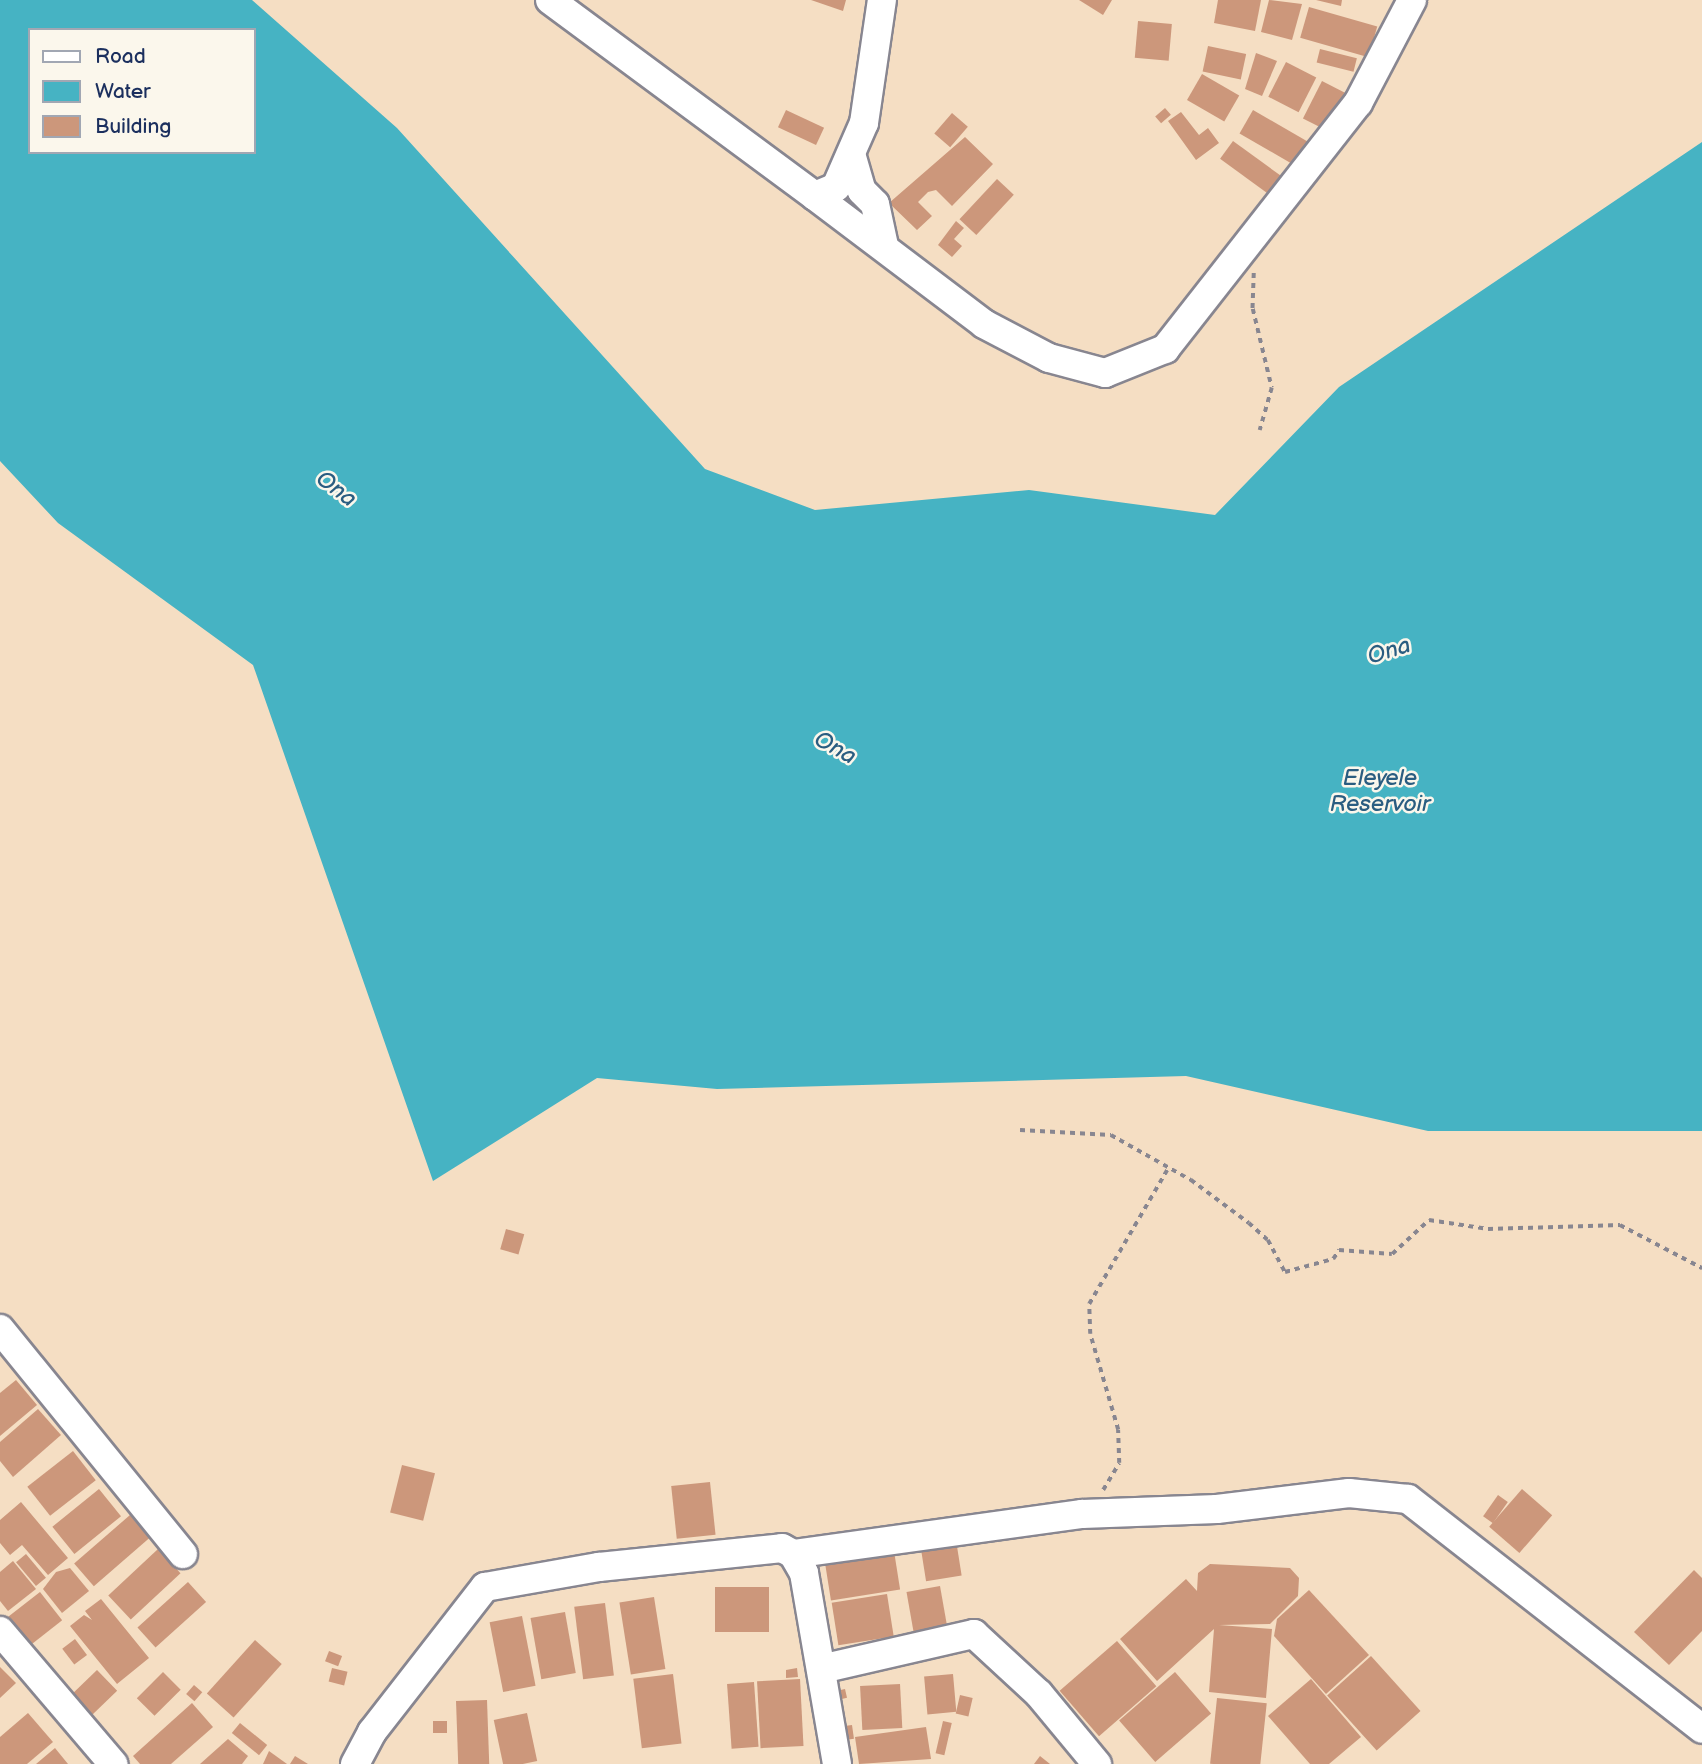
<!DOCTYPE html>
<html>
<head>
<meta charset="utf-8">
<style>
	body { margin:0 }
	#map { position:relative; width:1702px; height:1764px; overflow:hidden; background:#f5dec3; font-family:"Balsamiq Sans",sans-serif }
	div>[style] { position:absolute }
	.water>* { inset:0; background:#46b3c3 }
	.building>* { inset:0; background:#cc977b; transform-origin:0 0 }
	.path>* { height:3.5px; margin-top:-1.75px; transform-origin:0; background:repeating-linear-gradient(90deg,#888690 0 5px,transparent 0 10px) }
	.roads { filter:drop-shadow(2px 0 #888690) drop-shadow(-2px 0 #888690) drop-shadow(0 2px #888690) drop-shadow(0 -2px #888690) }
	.minor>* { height:28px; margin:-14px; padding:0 14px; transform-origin:14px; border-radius:14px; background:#fff }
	span { translate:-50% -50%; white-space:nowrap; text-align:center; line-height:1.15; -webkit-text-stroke:5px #fbf7ec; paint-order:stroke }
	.water-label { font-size:23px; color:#2a5d81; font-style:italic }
	.legend { position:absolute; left:28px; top:28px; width:228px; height:126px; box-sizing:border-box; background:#fbf7ec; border:2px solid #a1a7b3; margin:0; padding:9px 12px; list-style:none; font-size:21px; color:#1b2f5e }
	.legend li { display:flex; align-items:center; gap:14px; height:35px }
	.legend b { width:35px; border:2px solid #a1a7b3 }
</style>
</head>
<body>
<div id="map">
	<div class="water">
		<div style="clip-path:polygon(evenodd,0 0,252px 0,397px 128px,705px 469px,815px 510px,1029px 490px,1215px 515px,1339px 387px,1702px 142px,1702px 1131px,1428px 1131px,1186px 1076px,717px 1089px,597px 1078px,433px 1181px,253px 665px,58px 523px,0 461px,0 0,30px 30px,254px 30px,254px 152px,30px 152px,30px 30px)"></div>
	</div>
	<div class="building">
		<div style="clip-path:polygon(811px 0,846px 0,843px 11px)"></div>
		<div style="clip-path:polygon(1079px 0,1112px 0,1103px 15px)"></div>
		<div style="clip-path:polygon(1218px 0,1261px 0,1255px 31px,1214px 23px)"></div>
		<div style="clip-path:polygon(1269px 0,1302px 4px,1292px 40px,1261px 32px)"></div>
		<div style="clip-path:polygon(1316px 0,1342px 0,1341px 6px)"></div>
		<div style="left:1309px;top:7px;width:71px;height:32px;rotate:16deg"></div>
		<div style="left:1138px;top:21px;width:34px;height:37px;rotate:5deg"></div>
		<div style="left:1208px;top:46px;width:39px;height:26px;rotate:12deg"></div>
		<div style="left:1320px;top:49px;width:38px;height:14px;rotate:14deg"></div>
		<div style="clip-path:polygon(1256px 53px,1277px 61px,1262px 96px,1245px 89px)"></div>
		<div style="left:1286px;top:62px;width:34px;height:39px;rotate:27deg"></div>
		<div style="left:1202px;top:74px;width:43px;height:30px;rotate:30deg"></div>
		<div style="left:1322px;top:81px;width:29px;height:42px;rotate:27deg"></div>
		<div style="left:1165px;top:108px;width:9px;height:13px;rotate:49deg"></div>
		<div style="left:786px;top:110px;width:42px;height:19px;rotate:25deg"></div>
		<div style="left:1253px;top:110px;width:64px;height:27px;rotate:30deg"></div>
		<div style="clip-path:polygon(1181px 112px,1199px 135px,1208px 128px,1219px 143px,1196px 160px,1168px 121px)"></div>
		<div style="left:952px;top:113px;width:21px;height:27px;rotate:41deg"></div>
		<div style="clip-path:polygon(965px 137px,993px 164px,952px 206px,936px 190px,928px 192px,918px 202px,932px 216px,917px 230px,889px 203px)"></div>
		<div style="left:1233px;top:141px;width:64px;height:22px;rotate:36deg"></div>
		<div style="left:997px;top:179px;width:23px;height:55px;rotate:43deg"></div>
		<div style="clip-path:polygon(956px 221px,964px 228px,954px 239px,962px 246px,952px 257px,938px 245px)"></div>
		<div style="left:506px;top:1229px;width:19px;height:21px;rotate:16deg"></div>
		<div style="clip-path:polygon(16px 1380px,37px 1405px,0 1436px,0 1393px)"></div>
		<div style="clip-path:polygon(38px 1409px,61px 1435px,13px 1477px,0 1461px,0 1442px)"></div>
		<div style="left:73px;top:1451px;width:37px;height:58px;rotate:52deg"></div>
		<div style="left:402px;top:1465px;width:34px;height:49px;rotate:14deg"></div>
		<div style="left:710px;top:1482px;width:53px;height:39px;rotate:84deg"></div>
		<div style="left:99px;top:1489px;width:35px;height:60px;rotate:51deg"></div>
		<div style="left:1522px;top:1489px;width:40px;height:50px;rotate:41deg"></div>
		<div style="left:1498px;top:1495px;width:12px;height:26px;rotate:35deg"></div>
		<div style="clip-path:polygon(21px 1502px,68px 1558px,48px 1575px,22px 1545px,10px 1555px,0 1543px,0 1520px)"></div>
		<div style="left:130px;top:1515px;width:30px;height:74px;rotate:49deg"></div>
		<div style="left:956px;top:1540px;width:36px;height:36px;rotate:81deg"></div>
		<div style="left:158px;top:1549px;width:33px;height:68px;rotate:47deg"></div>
		<div style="left:894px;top:1551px;width:39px;height:70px;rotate:81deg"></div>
		<div style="left:26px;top:1554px;width:31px;height:13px;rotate:50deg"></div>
		<div style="clip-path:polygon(13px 1561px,36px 1589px,8px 1611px,0 1601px,0 1572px)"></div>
		<div style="clip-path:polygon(1210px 1564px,1290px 1568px,1299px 1578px,1298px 1596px,1270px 1624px,1219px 1625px,1272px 1629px,1266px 1698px,1209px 1692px,1214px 1629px,1157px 1681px,1120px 1639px,1186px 1579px,1197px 1591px,1198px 1573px)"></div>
		<div style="clip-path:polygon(70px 1568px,89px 1591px,62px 1613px,43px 1589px,56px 1572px)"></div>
		<div style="clip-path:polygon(1694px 1570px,1702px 1578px,1702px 1631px,1669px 1665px,1634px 1632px)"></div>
		<div style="left:188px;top:1582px;width:27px;height:68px;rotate:48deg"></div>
		<div style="left:940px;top:1586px;width:46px;height:34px;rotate:80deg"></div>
		<div style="left:715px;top:1587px;width:54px;height:45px"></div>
		<div style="clip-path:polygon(1309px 1590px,1369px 1655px,1326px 1694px,1274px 1636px,1277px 1619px)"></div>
		<div style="left:40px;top:1592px;width:36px;height:44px;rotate:52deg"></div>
		<div style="left:887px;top:1594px;width:43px;height:56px;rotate:81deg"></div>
		<div style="left:654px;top:1597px;width:73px;height:35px;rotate:81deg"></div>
		<div style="clip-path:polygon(101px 1599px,149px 1658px,117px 1684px,70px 1626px,84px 1615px,92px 1620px,85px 1611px)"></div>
		<div style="left:605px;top:1603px;width:73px;height:31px;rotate:83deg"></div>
		<div style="left:565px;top:1612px;width:62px;height:35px;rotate:80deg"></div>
		<div style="left:522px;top:1616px;width:71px;height:33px;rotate:79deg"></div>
		<div style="left:75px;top:1639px;width:20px;height:16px;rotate:53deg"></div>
		<div style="left:255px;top:1640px;width:36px;height:72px;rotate:42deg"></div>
		<div style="left:1117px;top:1641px;width:60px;height:76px;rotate:49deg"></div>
		<div style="left:329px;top:1651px;width:14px;height:11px;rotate:21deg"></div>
		<div style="left:1371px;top:1656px;width:74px;height:59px;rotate:48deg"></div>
		<div style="clip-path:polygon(0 1667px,16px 1683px,0 1698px)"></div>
		<div style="left:332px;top:1668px;width:16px;height:14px;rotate:14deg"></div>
		<div style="clip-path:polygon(797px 1668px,798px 1677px,786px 1678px,786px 1670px)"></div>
		<div style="left:97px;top:1670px;width:29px;height:36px;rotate:46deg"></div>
		<div style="left:163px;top:1672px;width:25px;height:37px;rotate:45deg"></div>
		<div style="left:1175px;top:1672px;width:55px;height:74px;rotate:49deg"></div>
		<div style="left:673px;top:1674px;width:70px;height:40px;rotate:83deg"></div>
		<div style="left:953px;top:1674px;width:38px;height:29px;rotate:85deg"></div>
		<div style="left:800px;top:1679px;width:67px;height:43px;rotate:87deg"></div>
		<div style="clip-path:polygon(1311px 1679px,1361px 1737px,1329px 1764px,1310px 1764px,1268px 1716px)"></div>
		<div style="left:754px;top:1682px;width:65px;height:27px;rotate:86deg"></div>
		<div style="left:900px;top:1684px;width:44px;height:40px;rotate:87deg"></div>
		<div style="left:194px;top:1685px;width:11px;height:12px;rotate:41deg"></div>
		<div style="left:845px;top:1689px;width:9px;height:15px;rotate:77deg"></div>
		<div style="left:960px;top:1695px;width:13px;height:19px;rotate:13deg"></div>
		<div style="left:1217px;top:1698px;width:50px;height:66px;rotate:6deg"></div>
		<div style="left:487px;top:1700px;width:64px;height:31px;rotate:88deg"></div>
		<div style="clip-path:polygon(192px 1703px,213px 1727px,171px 1764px,140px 1764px,133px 1756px)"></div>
		<div style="clip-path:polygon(28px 1713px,53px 1742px,27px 1764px,0 1764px,0 1737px)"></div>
		<div style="left:527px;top:1713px;width:49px;height:34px;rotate:78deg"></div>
		<div style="left:433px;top:1721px;width:14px;height:12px"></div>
		<div style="left:943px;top:1721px;width:9px;height:33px;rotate:13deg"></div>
		<div style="left:240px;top:1723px;width:35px;height:13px;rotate:39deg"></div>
		<div style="left:852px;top:1725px;width:14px;height:17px;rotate:82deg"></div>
		<div style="clip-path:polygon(926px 1727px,931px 1759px,859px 1764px,855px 1737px)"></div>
		<div style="clip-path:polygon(228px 1739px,248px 1756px,242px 1764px,200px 1764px)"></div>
		<div style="clip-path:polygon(55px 1748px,68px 1764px,36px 1764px)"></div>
		<div style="clip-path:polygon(269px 1751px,287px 1764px,263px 1764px)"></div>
		<div style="clip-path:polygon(295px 1756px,308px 1764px,290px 1764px)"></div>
		<div style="clip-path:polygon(1040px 1756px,1050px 1764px,1034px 1764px)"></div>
	</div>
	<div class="path">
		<div style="left:1254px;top:273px;width:36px;rotate:92deg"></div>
		<div style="left:1253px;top:309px;width:81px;rotate:76.5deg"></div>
		<div style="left:1272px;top:388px;width:44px;rotate:105.9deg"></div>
		<div style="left:1020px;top:1130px;width:91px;rotate:3.1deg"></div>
		<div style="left:1111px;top:1135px;width:92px;rotate:29.4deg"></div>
		<div style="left:1191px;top:1180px;width:72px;rotate:36.6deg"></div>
		<div style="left:1249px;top:1223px;width:25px;rotate:42deg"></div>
		<div style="left:1268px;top:1240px;width:36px;rotate:62deg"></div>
		<div style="left:1285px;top:1272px;width:50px;rotate:-15.2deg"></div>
		<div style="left:1333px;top:1259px;width:11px;rotate:-56deg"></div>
		<div style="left:1339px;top:1250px;width:53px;rotate:4.3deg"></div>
		<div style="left:1392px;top:1254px;width:50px;rotate:-42.6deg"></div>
		<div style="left:1429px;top:1220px;width:60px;rotate:8.7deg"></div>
		<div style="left:1488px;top:1229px;width:132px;rotate:-1.7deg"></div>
		<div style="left:1620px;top:1225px;width:93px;rotate:27.7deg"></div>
		<div style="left:1103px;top:1490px;width:31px;rotate:-59deg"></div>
		<div style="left:1119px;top:1463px;width:33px;rotate:-92deg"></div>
		<div style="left:1118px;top:1430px;width:100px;rotate:-106.3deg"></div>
		<div style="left:1090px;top:1334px;width:30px;rotate:-92deg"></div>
		<div style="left:1089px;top:1304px;width:155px;rotate:-59.8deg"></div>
	</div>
	<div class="roads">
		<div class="minor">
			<div style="left:550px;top:0;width:330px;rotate:36.5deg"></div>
			<div style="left:815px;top:196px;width:23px;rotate:-23deg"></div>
			<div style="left:836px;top:187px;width:70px;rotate:-66.4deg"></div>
			<div style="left:864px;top:123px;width:124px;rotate:-81.7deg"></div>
			<div style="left:852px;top:157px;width:35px;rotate:74deg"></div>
			<div style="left:862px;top:191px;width:18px;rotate:45deg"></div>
			<div style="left:875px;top:204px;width:43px;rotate:77.9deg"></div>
			<div style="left:815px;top:196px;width:212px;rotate:37.1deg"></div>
			<div style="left:984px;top:324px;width:73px;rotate:27.6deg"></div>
			<div style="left:1049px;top:358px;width:58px;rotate:15deg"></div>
			<div style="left:1105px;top:373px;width:65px;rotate:-21.8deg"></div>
			<div style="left:1165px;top:349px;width:313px;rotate:-51.9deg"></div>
			<div style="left:1358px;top:103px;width:116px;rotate:-62.3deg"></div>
			<div style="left:0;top:1329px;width:290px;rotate:50.9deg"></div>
			<div style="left:793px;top:1554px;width:22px;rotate:60deg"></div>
			<div style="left:804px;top:1573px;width:194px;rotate:80.2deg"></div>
			<div style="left:0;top:1631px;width:175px;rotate:49.6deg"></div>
			<div style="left:821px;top:1669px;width:157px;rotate:-12.9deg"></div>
			<div style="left:974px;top:1634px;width:88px;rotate:42.7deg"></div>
			<div style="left:1039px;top:1694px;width:91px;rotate:50.4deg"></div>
			<div style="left:355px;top:1764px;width:36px;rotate:-62deg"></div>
			<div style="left:372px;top:1732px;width:184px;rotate:-52.1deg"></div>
			<div style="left:485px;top:1587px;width:116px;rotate:-10deg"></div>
			<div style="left:599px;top:1567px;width:184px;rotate:-5.9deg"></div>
			<div style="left:782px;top:1548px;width:13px;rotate:29deg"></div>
			<div style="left:793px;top:1554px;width:292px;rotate:-7.9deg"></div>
			<div style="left:1082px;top:1514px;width:135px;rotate:-2.1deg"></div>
			<div style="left:1217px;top:1509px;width:133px;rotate:-6.9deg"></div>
			<div style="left:1349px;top:1493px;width:59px;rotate:5.8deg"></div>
			<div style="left:1408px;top:1499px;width:373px;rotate:38deg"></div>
		</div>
	</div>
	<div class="water-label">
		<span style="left:336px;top:489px;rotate:37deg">Ona</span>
		<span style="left:1389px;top:651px;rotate:-17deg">Ona</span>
		<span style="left:835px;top:748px;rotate:29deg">Ona</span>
		<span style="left:1380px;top:791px">Eleyele<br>Reservoir</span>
	</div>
	<ul class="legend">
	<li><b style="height:9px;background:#fff"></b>Road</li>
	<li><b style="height:19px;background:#46b3c3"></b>Water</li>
	<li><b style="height:19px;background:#cc977b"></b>Building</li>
	</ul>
</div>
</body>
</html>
